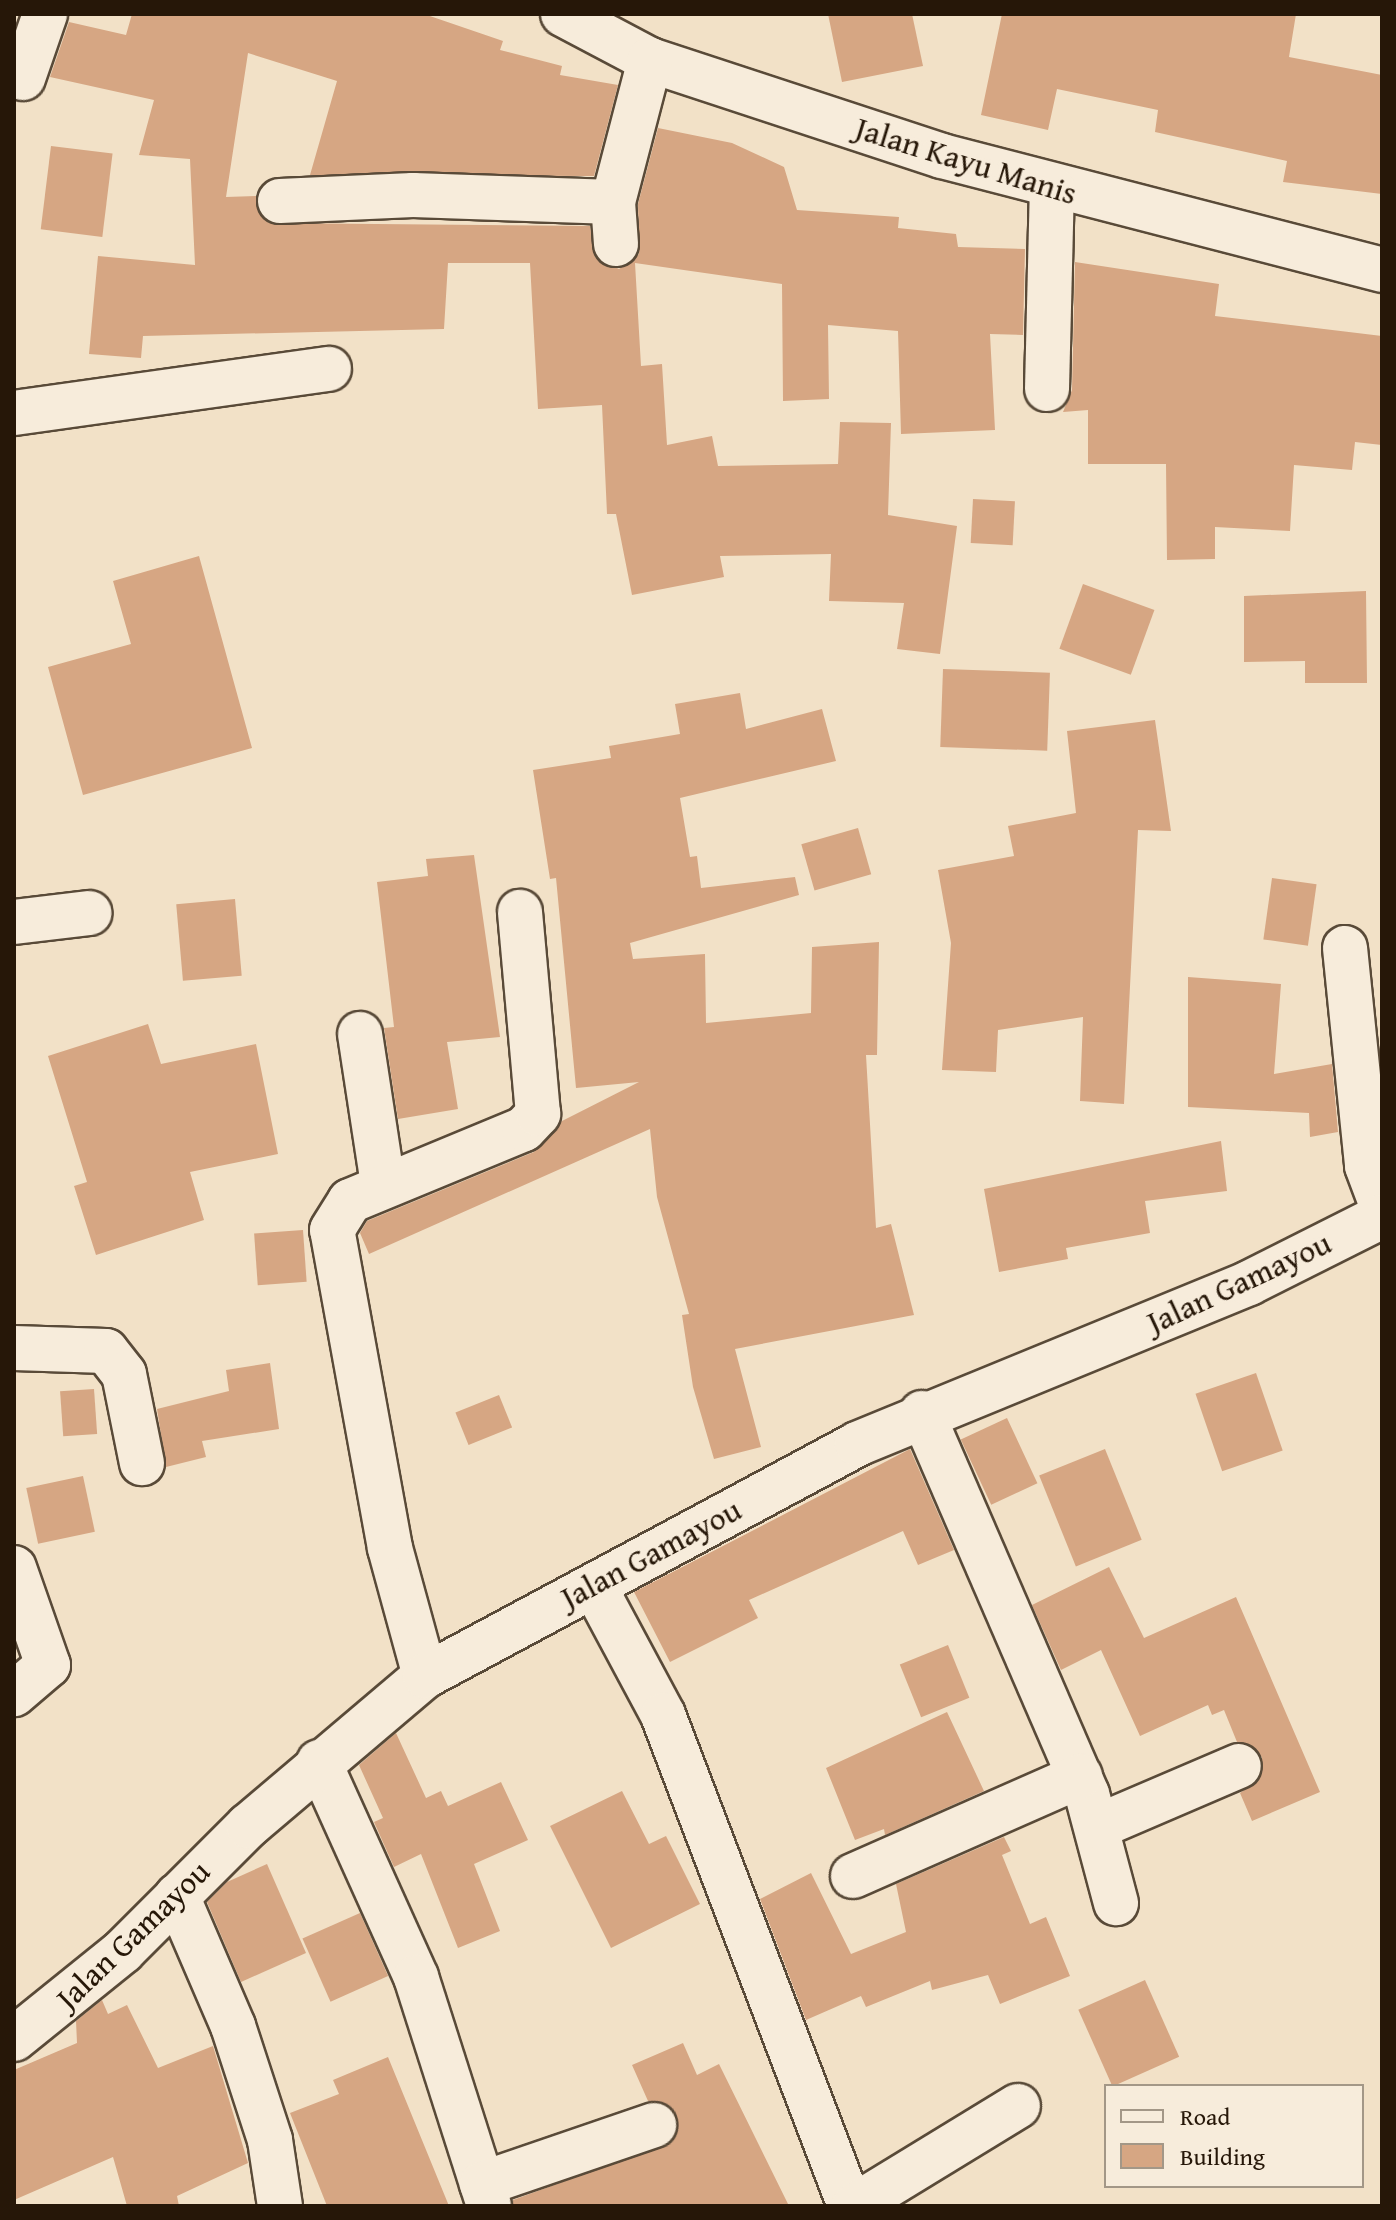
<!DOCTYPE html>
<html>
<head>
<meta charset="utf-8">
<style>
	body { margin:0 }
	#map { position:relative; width:1396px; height:2220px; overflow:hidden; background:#f2e1c7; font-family:"Gentium Book Plus",serif }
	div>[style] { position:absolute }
	.building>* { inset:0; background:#d6a683; transform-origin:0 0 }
	.roads { filter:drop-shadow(2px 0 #594a38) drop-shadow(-2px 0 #594a38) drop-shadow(0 2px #594a38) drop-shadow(0 -2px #594a38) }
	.minor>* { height:44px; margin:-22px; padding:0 22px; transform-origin:22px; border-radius:22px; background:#f7ecdb }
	span { translate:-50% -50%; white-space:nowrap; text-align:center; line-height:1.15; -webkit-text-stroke:6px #f7ecdb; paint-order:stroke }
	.street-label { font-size:32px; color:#261708 }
	.frame { position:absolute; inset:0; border:16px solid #261708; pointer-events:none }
	.legend { position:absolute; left:1104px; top:2084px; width:260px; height:104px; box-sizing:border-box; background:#f7ecdb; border:2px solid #a39787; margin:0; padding:10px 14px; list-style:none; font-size:24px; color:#261708 }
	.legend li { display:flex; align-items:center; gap:16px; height:40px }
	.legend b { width:40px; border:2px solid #a39787 }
</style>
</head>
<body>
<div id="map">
	<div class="building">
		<div style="clip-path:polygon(132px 14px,424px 14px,503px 41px,500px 50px,562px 66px,560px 75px,618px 85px,594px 176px,310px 175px,337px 81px,248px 53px,226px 197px,256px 196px,269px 223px,590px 226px,595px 257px,619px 269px,639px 254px,638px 204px,658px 128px,732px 143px,784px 167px,797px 210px,899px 217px,898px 228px,956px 234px,958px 247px,1025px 249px,1023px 335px,990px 334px,995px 430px,901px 434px,898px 331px,828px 325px,829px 399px,783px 401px,782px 284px,635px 263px,641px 366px,662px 364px,667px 445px,712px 436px,718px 466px,838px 464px,840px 422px,891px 423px,888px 515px,957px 526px,940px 654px,897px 649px,904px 603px,829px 601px,831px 554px,720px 556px,724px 577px,632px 595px,616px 514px,607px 514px,602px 405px,538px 409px,530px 263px,448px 263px,444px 329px,143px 336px,141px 358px,89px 354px,98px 256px,195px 265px,190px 159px,139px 155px,154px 100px,50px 77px,69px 22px,126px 35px)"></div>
		<div style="clip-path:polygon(828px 14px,912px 14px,923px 66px,842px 82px)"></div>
		<div style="clip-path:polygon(1002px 14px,1296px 14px,1289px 57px,1382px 75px,1382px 194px,1283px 182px,1287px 161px,1155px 132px,1158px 110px,1057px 89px,1048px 130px,981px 115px)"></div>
		<div style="left:51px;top:146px;width:62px;height:84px;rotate:7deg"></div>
		<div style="clip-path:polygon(1075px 262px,1219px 284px,1215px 316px,1382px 336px,1382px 445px,1355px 442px,1352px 470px,1294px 465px,1290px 531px,1215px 527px,1215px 559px,1167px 560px,1166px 464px,1088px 464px,1088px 410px,1063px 412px,1072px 390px)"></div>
		<div style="left:973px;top:499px;width:42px;height:44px;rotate:3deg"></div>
		<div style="clip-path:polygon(199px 556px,252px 748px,83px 795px,48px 667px,131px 644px,113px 581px)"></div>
		<div style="left:1083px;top:584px;width:76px;height:69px;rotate:20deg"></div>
		<div style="clip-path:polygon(1366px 591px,1367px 683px,1305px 683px,1305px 661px,1244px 662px,1244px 596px)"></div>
		<div style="left:943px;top:669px;width:107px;height:78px;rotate:2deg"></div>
		<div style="clip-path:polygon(740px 693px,746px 729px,822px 709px,836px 761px,680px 798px,690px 857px,697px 856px,701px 888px,795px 877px,799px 895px,630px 943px,633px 959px,705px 954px,706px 1023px,811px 1013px,812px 947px,879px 942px,877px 1055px,866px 1055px,876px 1228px,891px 1224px,914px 1315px,735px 1349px,761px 1447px,714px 1459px,693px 1387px,682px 1315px,689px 1314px,657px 1197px,650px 1129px,369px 1254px,360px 1233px,367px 1221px,534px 1152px,562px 1121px,639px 1082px,576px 1088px,556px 878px,550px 879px,533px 770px,611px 758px,609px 746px,680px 734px,675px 704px)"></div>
		<div style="clip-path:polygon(1155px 720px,1171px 831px,1138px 830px,1124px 1104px,1080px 1101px,1083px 1017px,998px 1030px,996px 1072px,942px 1070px,951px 943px,938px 870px,1014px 856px,1008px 826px,1076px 813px,1067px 731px)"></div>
		<div style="left:858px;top:828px;width:48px;height:59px;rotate:74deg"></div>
		<div style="clip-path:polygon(474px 855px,500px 1037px,447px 1042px,458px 1109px,398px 1119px,384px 1028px,394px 1027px,377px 882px,428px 876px,426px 859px)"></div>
		<div style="left:1272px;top:878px;width:45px;height:62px;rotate:8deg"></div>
		<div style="left:235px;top:899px;width:77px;height:59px;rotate:85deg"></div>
		<div style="clip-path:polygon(1188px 977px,1281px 984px,1274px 1074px,1332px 1064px,1338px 1132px,1310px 1137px,1309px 1113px,1188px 1107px)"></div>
		<div style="clip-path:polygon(148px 1024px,161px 1064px,256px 1044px,278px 1154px,190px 1172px,204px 1220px,96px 1255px,74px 1186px,87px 1182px,48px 1056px)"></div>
		<div style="clip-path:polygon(1221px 1141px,1227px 1191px,1145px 1201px,1150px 1233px,1066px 1248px,1068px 1259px,999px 1272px,984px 1189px)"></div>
		<div style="left:303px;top:1230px;width:52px;height:49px;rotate:86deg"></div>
		<div style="clip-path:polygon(270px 1363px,279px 1429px,202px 1441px,206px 1457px,166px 1467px,157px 1409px,229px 1391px,226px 1370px)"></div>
		<div style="left:1256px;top:1373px;width:82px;height:64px;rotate:71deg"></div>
		<div style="left:94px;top:1389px;width:45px;height:34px;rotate:86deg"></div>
		<div style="left:499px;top:1395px;width:35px;height:47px;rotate:68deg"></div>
		<div style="left:1007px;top:1418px;width:72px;height:51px;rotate:65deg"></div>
		<div style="clip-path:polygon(910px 1449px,954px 1550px,918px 1565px,903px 1531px,749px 1600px,758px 1618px,670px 1662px,634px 1592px)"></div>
		<div style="left:1105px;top:1449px;width:98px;height:71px;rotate:68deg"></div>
		<div style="left:83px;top:1476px;width:57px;height:58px;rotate:78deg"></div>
		<div style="clip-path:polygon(1109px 1567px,1144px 1638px,1236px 1597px,1320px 1792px,1252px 1821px,1240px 1793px,1259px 1780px,1262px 1757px,1237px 1742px,1224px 1710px,1212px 1715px,1208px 1705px,1140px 1736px,1101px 1650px,1061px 1670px,1032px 1605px)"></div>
		<div style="left:948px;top:1645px;width:57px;height:52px;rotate:68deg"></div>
		<div style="clip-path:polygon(947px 1712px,984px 1791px,885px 1835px,884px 1829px,855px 1840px,826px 1768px)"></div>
		<div style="clip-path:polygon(396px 1733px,426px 1798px,441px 1791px,448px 1806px,501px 1782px,528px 1840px,474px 1864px,500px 1931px,458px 1948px,421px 1854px,394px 1867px,374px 1822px,383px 1818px,359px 1765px)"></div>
		<div style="clip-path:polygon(622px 1791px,649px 1844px,666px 1836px,700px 1904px,611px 1948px,550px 1826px)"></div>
		<div style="clip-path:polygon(1004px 1837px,1011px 1851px,1002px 1855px,1030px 1924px,1046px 1917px,1070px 1976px,1000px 2004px,988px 1975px,932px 1990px,930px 1981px,866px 2007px,861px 1996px,806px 2020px,760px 1899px,811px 1873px,851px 1954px,906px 1932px,896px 1884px)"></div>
		<div style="clip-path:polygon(267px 1864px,306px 1953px,241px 1982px,207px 1902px,227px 1882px)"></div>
		<div style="left:360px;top:1913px;width:69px;height:63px;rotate:66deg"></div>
		<div style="left:1145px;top:1980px;width:84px;height:73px;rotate:66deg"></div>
		<div style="clip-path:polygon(102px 2000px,108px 2014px,127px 2005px,158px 2068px,213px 2046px,248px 2163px,177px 2196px,179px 2206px,127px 2206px,113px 2157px,14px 2200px,14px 2070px,77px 2043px,76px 2021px)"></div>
		<div style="clip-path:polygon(683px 2043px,697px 2075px,719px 2064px,789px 2206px,513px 2206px,513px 2200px,672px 2142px,677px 2116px,670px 2106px,648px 2101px,632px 2065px)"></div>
		<div style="clip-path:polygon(388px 2057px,449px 2206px,327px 2206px,290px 2113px,339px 2094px,333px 2080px)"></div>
	</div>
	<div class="roads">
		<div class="minor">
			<div style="left:563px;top:14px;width:98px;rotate:27.9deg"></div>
			<div style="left:650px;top:60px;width:307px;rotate:18.2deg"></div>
			<div style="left:942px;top:156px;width:455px;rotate:14.5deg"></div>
			<div style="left:23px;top:78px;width:68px;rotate:-71deg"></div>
			<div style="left:280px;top:201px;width:133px;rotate:-2.6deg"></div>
			<div style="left:413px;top:195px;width:200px;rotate:2deg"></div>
			<div style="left:616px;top:244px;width:42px;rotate:-94.1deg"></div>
			<div style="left:613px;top:202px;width:147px;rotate:-75.4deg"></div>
			<div style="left:1047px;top:389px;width:201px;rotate:-88.6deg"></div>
			<div style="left:14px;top:413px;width:318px;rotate:-8deg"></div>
			<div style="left:14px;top:922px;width:76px;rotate:-6.8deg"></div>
			<div style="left:1345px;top:948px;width:219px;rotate:84.2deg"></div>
			<div style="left:1367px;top:1166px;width:43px;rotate:69.4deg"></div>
			<div style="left:360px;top:1034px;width:153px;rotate:81.3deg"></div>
			<div style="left:14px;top:1348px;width:92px;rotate:1.9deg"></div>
			<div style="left:106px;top:1351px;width:29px;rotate:52deg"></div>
			<div style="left:124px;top:1374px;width:91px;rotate:78.6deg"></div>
			<div style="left:922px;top:1413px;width:415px;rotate:66.6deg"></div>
			<div style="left:1087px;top:1794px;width:113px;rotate:75.1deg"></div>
			<div style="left:14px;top:1568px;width:103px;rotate:70.7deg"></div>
			<div style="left:48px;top:1665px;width:45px;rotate:139.5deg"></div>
			<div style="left:595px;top:1588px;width:144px;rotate:61.8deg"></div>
			<div style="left:663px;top:1715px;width:525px;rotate:69.15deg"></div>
			<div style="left:425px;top:1676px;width:133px;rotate:-105.3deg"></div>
			<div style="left:390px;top:1548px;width:323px;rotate:-100.3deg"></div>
			<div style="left:332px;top:1230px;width:34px;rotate:-58deg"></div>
			<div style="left:350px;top:1201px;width:188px;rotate:-22.5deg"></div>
			<div style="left:524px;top:1129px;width:21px;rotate:-47deg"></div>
			<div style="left:538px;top:1114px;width:203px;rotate:-95.1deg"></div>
			<div style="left:319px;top:1762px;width:236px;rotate:65.7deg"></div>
			<div style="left:416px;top:1977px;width:240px;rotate:72.3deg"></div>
			<div style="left:1099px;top:1826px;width:152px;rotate:-23.2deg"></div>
			<div style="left:853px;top:1876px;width:248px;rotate:-23.8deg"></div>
			<div style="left:177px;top:1896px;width:142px;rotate:66.7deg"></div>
			<div style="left:233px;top:2026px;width:120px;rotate:72deg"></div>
			<div style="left:270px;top:2140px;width:67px;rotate:81.4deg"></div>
			<div style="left:14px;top:2039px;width:140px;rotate:-38.9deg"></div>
			<div style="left:123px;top:1951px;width:177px;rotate:-45deg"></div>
			<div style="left:248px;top:1826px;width:232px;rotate:-40.3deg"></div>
			<div style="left:425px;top:1676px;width:490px;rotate:-28.2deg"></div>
			<div style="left:857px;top:1444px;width:424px;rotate:-22.3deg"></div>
			<div style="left:1249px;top:1283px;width:149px;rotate:-26.7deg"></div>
			<div style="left:482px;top:2184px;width:182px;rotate:-18.9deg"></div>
			<div style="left:854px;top:2206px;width:192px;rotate:-31.4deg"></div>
		</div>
	</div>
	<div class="street-label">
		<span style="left:966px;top:161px;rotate:17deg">Jalan Kayu Manis</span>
		<span style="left:1239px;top:1283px;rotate:-25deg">Jalan Gamayou</span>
		<span style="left:651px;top:1554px;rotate:-28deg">Jalan Gamayou</span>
		<span style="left:133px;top:1935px;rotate:-44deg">Jalan Gamayou</span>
	</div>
	<div class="frame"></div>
	<ul class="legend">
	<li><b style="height:10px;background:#f7ecdb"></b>Road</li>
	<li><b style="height:22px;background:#d6a683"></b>Building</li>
	</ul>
</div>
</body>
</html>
